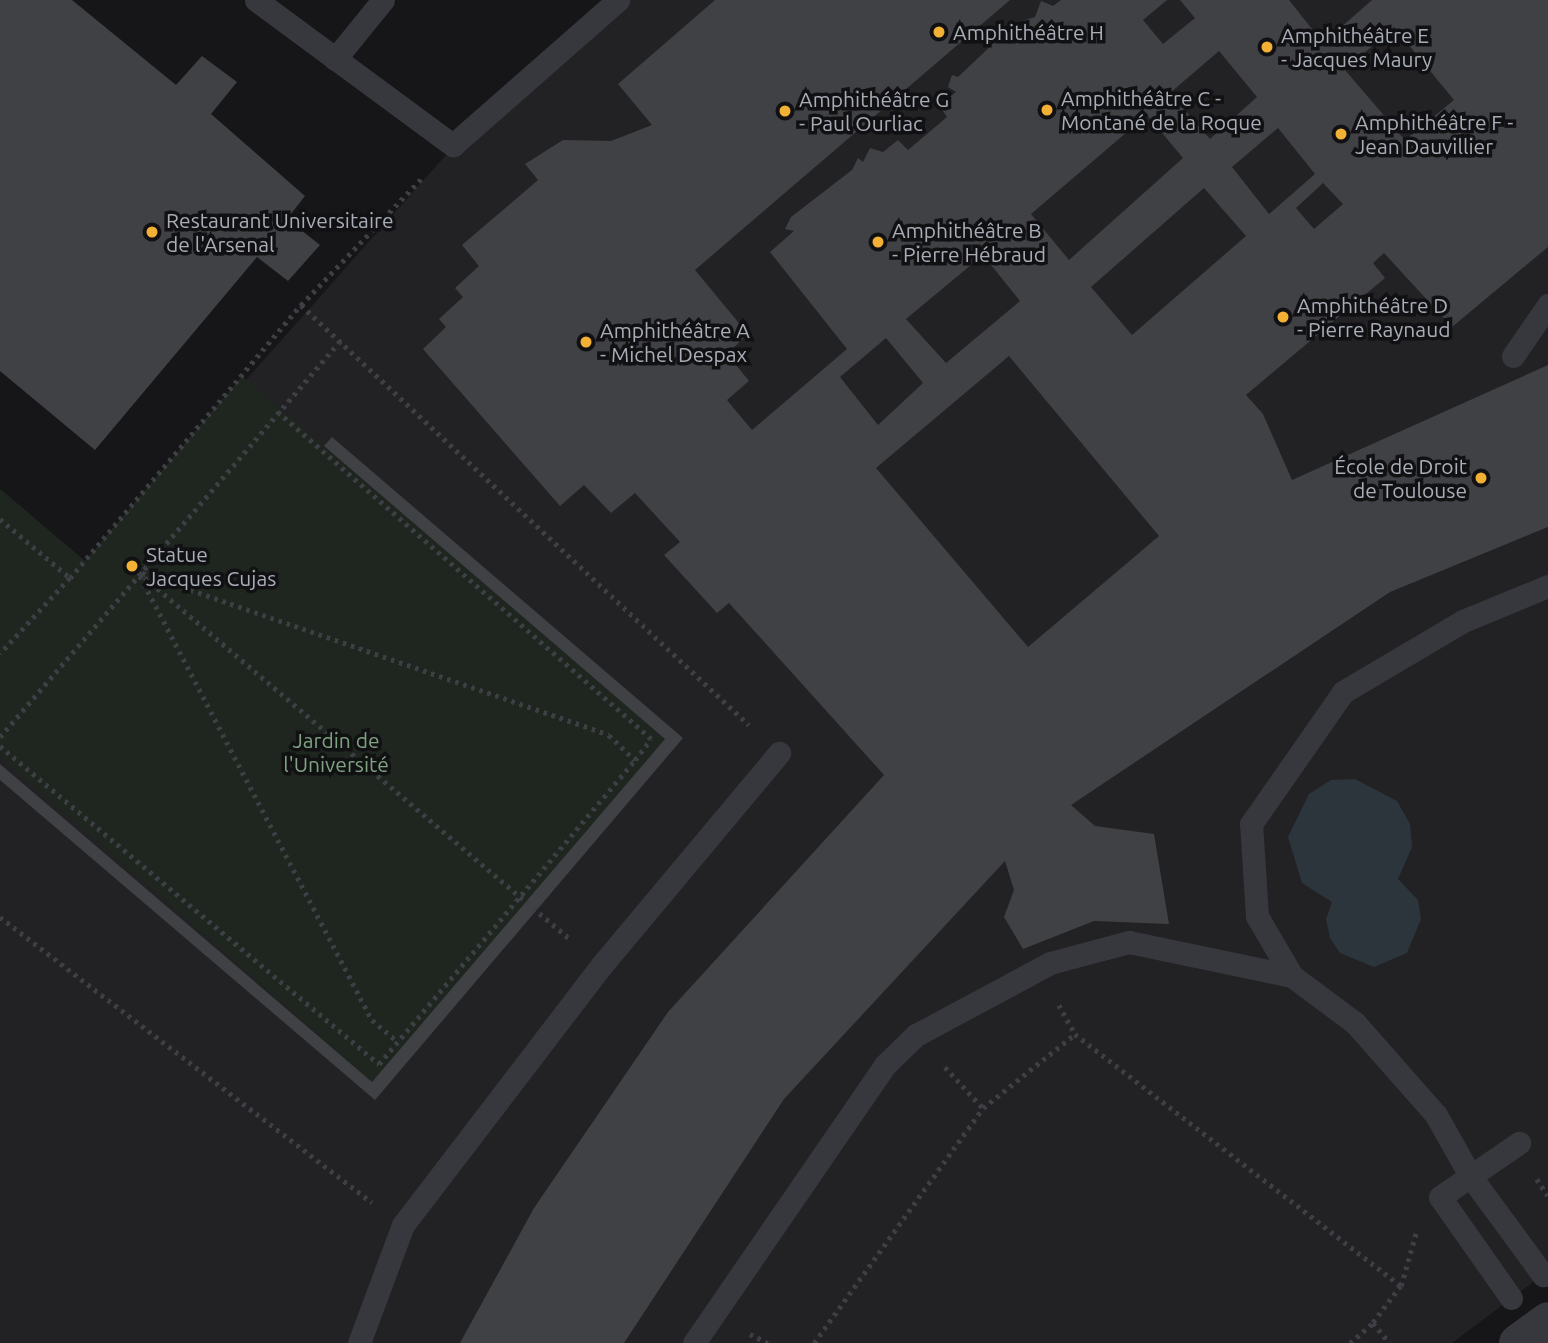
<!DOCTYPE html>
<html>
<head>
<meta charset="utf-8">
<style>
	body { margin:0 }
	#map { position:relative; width:1548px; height:1343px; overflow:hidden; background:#161618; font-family:Ubuntu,sans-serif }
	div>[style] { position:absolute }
	.built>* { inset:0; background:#222225 }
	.green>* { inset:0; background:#1e261f }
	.water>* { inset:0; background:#2c353c }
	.building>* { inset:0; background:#404145 }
	.path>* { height:4.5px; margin-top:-2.25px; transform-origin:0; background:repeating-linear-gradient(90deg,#3d3f44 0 3.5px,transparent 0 8.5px) }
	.service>* { height:23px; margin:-11.5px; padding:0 11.5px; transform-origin:11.5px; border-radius:11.5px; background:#37383d }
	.minor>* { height:38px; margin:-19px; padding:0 19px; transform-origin:19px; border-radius:19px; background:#37383d }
	.dots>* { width:19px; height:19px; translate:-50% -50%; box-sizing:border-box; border:4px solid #111113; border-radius:50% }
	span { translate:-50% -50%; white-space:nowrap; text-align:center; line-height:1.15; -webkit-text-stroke:7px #111113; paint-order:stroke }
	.poi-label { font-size:21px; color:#a8adb8 }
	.left { translate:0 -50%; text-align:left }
	.right { translate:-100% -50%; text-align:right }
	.park-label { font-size:21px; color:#7fa381 }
</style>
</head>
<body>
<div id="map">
	<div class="built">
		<div style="clip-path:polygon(617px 0,1548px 0,1548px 1271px,1452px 1343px,0 1343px,0 489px,85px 561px,454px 146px)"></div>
	</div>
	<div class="green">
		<div style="clip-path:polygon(242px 376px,665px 739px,372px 1082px,0 756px,0 489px,85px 561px)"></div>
	</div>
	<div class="water">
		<div style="clip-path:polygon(1355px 779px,1397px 801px,1410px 824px,1412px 847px,1398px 879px,1418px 900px,1421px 919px,1407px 953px,1374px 967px,1340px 953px,1330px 938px,1326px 919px,1332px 902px,1302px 883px,1288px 837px,1309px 794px,1331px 780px)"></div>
	</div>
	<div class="building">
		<div style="clip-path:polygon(0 0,72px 0,176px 85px,202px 56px,237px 82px,211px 114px,305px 196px,287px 219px,320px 245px,288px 281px,257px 257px,95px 450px,0 371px)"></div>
		<div style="clip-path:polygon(evenodd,715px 0,1010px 0,695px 270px,748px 334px,727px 354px,749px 381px,727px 400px,752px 430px,847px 349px,770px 252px,794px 231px,785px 229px,791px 217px,852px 170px,858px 158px,863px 162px,870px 148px,883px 152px,898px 140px,908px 150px,947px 117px,939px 105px,956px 92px,948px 87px,952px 75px,958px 77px,1015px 23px,1035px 17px,1041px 1px,1053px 6px,1061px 0,1167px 0,1143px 20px,1163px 44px,1195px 18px,1180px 0,1289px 0,1323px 43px,1372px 0,1548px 0,1548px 247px,1452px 327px,1384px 253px,1373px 263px,1385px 278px,1246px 395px,1263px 414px,1292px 480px,1548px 365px,1548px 527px,1390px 592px,1071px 805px,1095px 826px,1154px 834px,1169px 924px,1094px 921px,1023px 949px,1004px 917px,1014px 890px,1005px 861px,784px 1099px,624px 1343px,460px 1343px,534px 1208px,668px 1012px,884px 775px,729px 603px,717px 613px,664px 555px,680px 542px,635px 493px,611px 513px,584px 485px,560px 506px,423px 349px,446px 327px,439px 319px,463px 297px,455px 288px,479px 266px,462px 245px,538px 180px,525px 164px,563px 140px,611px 141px,652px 125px,618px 84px,715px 0,1394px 27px,1454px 100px,1405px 140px,1345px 70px,1394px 27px,715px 0,1219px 51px,1257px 97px,1210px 139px,1170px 93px,1219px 51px,715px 0,1147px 115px,1183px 158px,1069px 260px,1031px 214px,1147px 115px,715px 0,1278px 128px,1315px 174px,1269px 214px,1232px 167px,1278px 128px,715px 0,1323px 183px,1343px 204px,1314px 229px,1296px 208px,1323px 183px,715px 0,1204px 188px,1246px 236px,1132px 335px,1091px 287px,1204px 188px,715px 0,983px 255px,1020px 301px,946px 363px,906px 319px,983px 255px,715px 0,886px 338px,923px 383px,878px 425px,840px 377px,886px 338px,715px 0,1009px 356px,1159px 536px,1028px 647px,876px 468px,1009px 356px)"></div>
		<div style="clip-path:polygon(332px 437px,683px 738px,375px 1100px,0 780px,0 764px,372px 1082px,665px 739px,324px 446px)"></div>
	</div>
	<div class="path">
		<div style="left:301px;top:305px;width:178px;rotate:-46.4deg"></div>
		<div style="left:0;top:519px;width:92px;rotate:40.1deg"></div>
		<div style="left:70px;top:578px;width:103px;rotate:132.6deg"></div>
		<div style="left:138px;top:572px;width:568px;rotate:40.36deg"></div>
		<div style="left:142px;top:573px;width:494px;rotate:19.1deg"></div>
		<div style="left:609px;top:735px;width:36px;rotate:44deg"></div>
		<div style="left:140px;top:576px;width:501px;rotate:62.41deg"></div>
		<div style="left:372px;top:1020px;width:34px;rotate:40deg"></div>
		<div style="left:70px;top:578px;width:358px;rotate:-49.8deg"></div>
		<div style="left:301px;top:305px;width:614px;rotate:43.15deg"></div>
		<div style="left:0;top:737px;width:523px;rotate:-49.34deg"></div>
		<div style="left:0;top:746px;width:495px;rotate:40deg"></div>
		<div style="left:379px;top:1064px;width:397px;rotate:-49.9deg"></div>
		<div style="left:635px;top:760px;width:26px;rotate:-53deg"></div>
		<div style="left:651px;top:739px;width:500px;rotate:-138.8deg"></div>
		<div style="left:0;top:917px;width:469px;rotate:37.5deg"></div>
		<div style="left:1059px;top:1005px;width:33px;rotate:61deg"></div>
		<div style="left:1075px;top:1034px;width:412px;rotate:37.7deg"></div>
		<div style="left:1401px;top:1286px;width:46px;rotate:127.1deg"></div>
		<div style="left:1373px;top:1323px;width:26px;rotate:50deg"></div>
		<div style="left:945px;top:1067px;width:56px;rotate:47.2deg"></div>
		<div style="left:1537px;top:1179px;width:20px;rotate:57deg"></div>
		<div style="left:1401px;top:1286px;width:55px;rotate:-74.2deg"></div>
		<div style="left:750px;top:1334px;width:20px;rotate:27deg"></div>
		<div style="left:814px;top:1343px;width:289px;rotate:-54.3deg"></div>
		<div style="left:983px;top:1108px;width:118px;rotate:-38.8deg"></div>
		<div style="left:1350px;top:1343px;width:30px;rotate:-41deg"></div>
	</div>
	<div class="service">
		<div style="left:256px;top:0;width:245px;rotate:36.4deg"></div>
		<div style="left:453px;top:145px;width:220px;rotate:-41.3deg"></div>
		<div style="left:335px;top:59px;width:76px;rotate:-50.9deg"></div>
		<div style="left:1513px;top:356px;width:62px;rotate:-55.5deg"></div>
		<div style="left:1292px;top:976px;width:69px;rotate:-120.3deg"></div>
		<div style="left:1257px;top:916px;width:92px;rotate:-93.7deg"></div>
		<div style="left:1251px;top:824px;width:161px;rotate:-55.1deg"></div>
		<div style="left:1343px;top:692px;width:139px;rotate:-30.6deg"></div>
		<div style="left:1463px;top:621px;width:92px;rotate:-22.4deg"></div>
		<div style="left:1511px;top:1298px;width:123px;rotate:-125.1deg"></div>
		<div style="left:1440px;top:1197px;width:96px;rotate:-34.4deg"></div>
		<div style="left:359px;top:1343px;width:126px;rotate:-69.6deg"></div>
		<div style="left:403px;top:1225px;width:326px;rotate:-52.6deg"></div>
		<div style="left:601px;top:966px;width:278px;rotate:-50.1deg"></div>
		<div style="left:694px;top:1343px;width:337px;rotate:-55.5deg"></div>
		<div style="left:885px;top:1065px;width:43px;rotate:-44.1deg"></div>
		<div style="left:916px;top:1035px;width:152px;rotate:-28.2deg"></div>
		<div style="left:1050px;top:963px;width:82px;rotate:-14.9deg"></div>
		<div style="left:1129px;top:942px;width:167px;rotate:11.8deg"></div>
		<div style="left:1292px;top:976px;width:79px;rotate:36.7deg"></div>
		<div style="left:1355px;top:1023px;width:123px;rotate:48.6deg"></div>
		<div style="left:1436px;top:1115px;width:71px;rotate:60.6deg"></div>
		<div style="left:1471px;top:1177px;width:122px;rotate:53.7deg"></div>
	</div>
	<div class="minor">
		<div style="left:1518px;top:1343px;width:37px;rotate:-36deg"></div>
	</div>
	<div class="dots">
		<div style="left:939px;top:32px;background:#f2b134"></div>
		<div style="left:1267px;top:47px;background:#f2b134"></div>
		<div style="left:1047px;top:110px;background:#f2b134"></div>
		<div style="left:785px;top:111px;background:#f2b134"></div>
		<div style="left:1341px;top:134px;background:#f2b134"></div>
		<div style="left:152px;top:232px;background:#f2b134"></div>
		<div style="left:878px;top:242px;background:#f2b134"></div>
		<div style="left:1283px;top:317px;background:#f2b134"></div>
		<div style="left:586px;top:342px;background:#f2b134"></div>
		<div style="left:1481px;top:478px;background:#f2b134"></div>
		<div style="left:132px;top:566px;background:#f2b134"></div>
	</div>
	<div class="poi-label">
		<span class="left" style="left:953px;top:32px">Amphithéâtre H</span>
		<span class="left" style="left:1281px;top:47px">Amphithéâtre E<br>- Jacques Maury</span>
		<span class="left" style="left:1061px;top:110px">Amphithéâtre C -<br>Montané de la Roque</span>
		<span class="left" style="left:799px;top:111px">Amphithéâtre G<br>- Paul Ourliac</span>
		<span class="left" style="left:1355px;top:134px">Amphithéâtre F -<br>Jean Dauvillier</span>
		<span class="left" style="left:166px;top:232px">Restaurant Universitaire<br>de l'Arsenal</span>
		<span class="left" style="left:892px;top:242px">Amphithéâtre B<br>- Pierre Hébraud</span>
		<span class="left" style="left:1297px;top:317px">Amphithéâtre D<br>- Pierre Raynaud</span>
		<span class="left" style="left:600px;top:342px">Amphithéâtre A<br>- Michel Despax</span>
		<span class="right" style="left:1467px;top:478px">École de Droit<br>de Toulouse</span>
		<span class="left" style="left:146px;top:566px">Statue<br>Jacques Cujas</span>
	</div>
	<div class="park-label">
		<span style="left:336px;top:752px">Jardin de<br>l'Université</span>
	</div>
</div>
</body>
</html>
